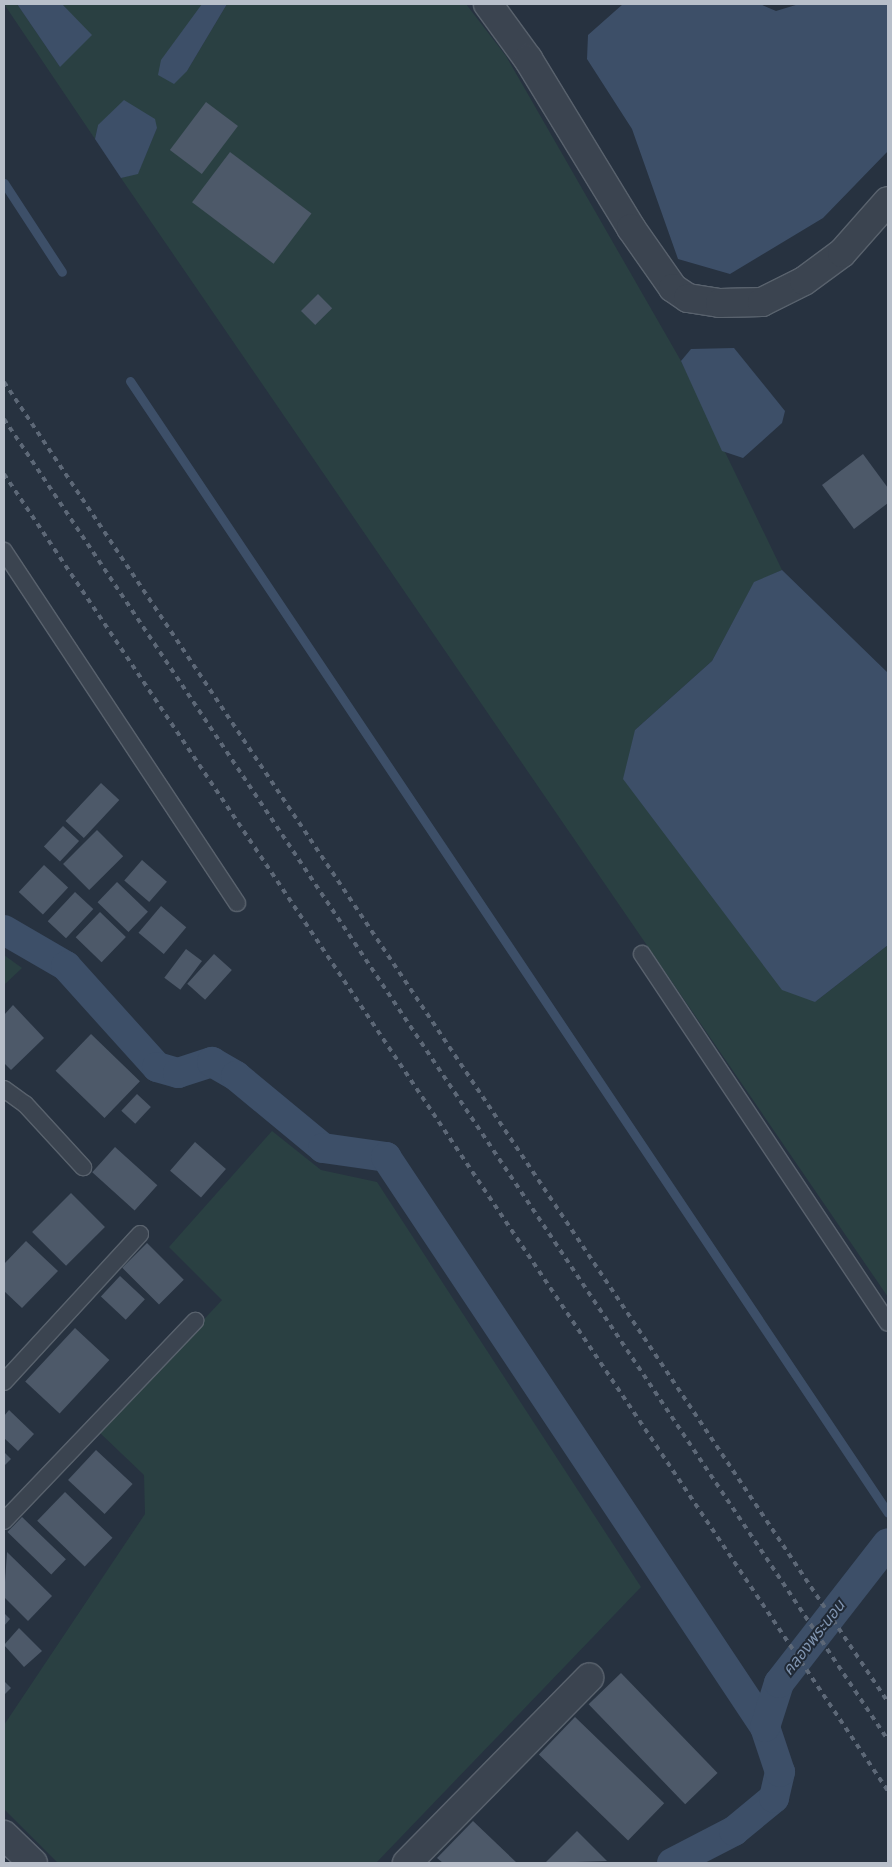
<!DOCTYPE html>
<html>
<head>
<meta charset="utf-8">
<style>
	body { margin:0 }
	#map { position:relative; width:892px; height:1867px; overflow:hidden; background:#273240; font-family:"Work Sans","Noto Sans Thai",sans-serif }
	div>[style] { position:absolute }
	.green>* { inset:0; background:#2a4042 }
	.water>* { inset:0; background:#3d4f68 }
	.stream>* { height:9px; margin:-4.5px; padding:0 4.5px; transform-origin:4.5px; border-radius:4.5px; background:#3d4f68 }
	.canal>* { height:30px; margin:-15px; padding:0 15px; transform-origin:15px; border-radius:15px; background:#3d4f68 }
	.building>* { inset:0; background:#4d5969; transform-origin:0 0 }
	.roads { filter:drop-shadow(1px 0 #59626d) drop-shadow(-1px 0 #59626d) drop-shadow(0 1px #59626d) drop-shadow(0 -1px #59626d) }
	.service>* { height:16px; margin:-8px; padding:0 8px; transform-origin:8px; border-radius:8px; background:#3b4450 }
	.minor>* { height:28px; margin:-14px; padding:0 14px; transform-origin:14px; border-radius:14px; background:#3b4450 }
	.tertiary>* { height:28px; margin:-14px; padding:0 14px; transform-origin:14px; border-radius:14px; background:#3b4450 }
	.rail>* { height:4px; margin-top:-2px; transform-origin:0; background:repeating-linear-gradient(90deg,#5d6877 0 5px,transparent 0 10px) }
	span { translate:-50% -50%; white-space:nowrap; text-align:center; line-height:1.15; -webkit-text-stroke:4px #202935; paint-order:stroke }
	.water-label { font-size:16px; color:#8095b1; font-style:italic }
	.frame { position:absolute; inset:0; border:5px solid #b8bfca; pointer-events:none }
</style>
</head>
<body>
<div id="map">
	<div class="green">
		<div style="clip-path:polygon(4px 4px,17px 4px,60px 67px,67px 10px,62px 4px,202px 4px,187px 71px,227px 4px,466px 4px,506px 56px,681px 361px,782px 570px,754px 583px,712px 661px,635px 730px,815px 1002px,888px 945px,888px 1297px,121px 178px,138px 173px,157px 128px,98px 125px,95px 139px)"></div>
		<div style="clip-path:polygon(4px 955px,22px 968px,4px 985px)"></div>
		<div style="clip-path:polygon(272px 1131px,321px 1170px,377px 1182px,641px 1587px,376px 1863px,58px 1863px,4px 1809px,4px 1725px,145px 1514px,144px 1475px,99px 1432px,222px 1300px,169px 1247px)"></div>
	</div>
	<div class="water">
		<div style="clip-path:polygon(17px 4px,62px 4px,92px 35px,60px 67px)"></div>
		<div style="clip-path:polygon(202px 4px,227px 4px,187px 71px,174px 84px,158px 75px,161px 60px)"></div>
		<div style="clip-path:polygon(623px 4px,760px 4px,776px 11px,799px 4px,888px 4px,888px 151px,823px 218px,730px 274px,678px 259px,632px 129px,587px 59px,588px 35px)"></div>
		<div style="clip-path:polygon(124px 100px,155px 119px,157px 128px,138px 174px,121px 178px,95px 139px,98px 125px)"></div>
		<div style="clip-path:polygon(734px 348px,785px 411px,782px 423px,743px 458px,722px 451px,681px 361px,691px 349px)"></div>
		<div style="clip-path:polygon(782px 570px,888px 673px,888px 945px,815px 1002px,782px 990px,623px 779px,635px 730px,712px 661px,754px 582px)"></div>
	</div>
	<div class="stream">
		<div style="left:4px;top:183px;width:106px;rotate:56.9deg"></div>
		<div style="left:130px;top:381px;width:1362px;rotate:56.19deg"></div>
	</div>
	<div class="canal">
		<div style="left:4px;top:930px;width:72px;rotate:30.1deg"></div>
		<div style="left:66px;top:966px;width:136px;rotate:48deg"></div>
		<div style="left:157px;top:1067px;width:22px;rotate:16deg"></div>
		<div style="left:178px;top:1073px;width:36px;rotate:-18deg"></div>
		<div style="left:212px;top:1062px;width:28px;rotate:30deg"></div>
		<div style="left:236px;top:1076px;width:113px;rotate:39.6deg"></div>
		<div style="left:323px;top:1148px;width:64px;rotate:8.1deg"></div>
		<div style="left:386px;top:1157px;width:685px;rotate:56.38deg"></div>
		<div style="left:672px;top:1863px;width:70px;rotate:-27.3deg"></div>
		<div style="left:734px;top:1831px;width:52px;rotate:-39.5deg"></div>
		<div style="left:774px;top:1798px;width:27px;rotate:-77deg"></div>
		<div style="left:780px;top:1772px;width:47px;rotate:-108.4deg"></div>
		<div style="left:765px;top:1727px;width:46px;rotate:-72.3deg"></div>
		<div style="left:779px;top:1683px;width:177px;rotate:-52.1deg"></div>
	</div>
	<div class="building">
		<div style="left:206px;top:102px;width:40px;height:60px;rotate:37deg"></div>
		<div style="left:230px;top:152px;width:102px;height:63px;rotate:37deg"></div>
		<div style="left:318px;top:294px;width:20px;height:24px;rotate:45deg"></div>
		<div style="clip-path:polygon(863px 454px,888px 488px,888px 503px,854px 529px,822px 485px)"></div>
		<div style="left:101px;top:783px;width:25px;height:52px;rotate:43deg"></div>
		<div style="left:63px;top:826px;width:22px;height:28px;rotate:43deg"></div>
		<div style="left:97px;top:830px;width:37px;height:48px;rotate:45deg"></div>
		<div style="left:142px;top:860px;width:33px;height:27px;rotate:41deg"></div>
		<div style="left:44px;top:865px;width:33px;height:37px;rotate:43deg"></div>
		<div style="left:117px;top:882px;width:43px;height:28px;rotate:44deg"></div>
		<div style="left:75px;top:892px;width:25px;height:40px;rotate:43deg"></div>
		<div style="left:161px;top:906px;width:33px;height:35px;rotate:40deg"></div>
		<div style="left:100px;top:912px;width:36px;height:35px;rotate:44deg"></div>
		<div style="left:186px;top:949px;width:20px;height:36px;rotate:37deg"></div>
		<div style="left:214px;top:954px;width:24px;height:40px;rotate:42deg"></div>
		<div style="clip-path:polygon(13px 1005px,44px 1038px,11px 1070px,4px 1063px,4px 1015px)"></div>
		<div style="left:91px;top:1034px;width:68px;height:51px;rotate:44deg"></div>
		<div style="left:137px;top:1094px;width:19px;height:23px;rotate:43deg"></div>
		<div style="left:195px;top:1142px;width:41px;height:38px;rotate:41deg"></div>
		<div style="left:115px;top:1147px;width:57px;height:34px;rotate:42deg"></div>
		<div style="left:71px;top:1193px;width:48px;height:55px;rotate:45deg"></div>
		<div style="clip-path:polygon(26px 1241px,58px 1271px,22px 1308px,4px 1291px,4px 1264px)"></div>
		<div style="left:147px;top:1243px;width:52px;height:35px;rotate:45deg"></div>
		<div style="left:120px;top:1276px;width:34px;height:28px;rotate:43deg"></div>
		<div style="left:75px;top:1328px;width:47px;height:73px;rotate:43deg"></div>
		<div style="clip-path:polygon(9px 1410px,34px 1434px,18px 1451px,4px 1438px,4px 1416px)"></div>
		<div style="left:96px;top:1450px;width:50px;height:41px;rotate:43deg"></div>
		<div style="clip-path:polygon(4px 1452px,11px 1459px,4px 1466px)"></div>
		<div style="left:65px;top:1492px;width:66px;height:40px;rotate:44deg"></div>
		<div style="left:22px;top:1517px;width:61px;height:21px;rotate:44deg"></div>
		<div style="clip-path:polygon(7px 1552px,52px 1596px,28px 1621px,4px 1597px)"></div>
		<div style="clip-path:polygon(4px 1613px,10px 1619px,4px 1626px)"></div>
		<div style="clip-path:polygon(19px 1628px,42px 1651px,24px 1667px,4px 1645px)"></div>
		<div style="left:621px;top:1673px;width:139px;height:45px;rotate:46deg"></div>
		<div style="clip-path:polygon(4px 1681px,11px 1688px,4px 1695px)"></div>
		<div style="left:575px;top:1717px;width:124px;height:52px;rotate:44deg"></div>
		<div style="clip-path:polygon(473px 1821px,517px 1863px,443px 1863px,437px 1858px)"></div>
		<div style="clip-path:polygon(577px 1831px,607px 1861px,545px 1863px)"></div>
	</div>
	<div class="roads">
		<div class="service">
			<div style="left:4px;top:551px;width:422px;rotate:56.5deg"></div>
			<div style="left:642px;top:954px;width:443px;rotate:56.3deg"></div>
			<div style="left:4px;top:1089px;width:26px;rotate:36deg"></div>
			<div style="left:25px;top:1104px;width:86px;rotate:47.4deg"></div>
			<div style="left:4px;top:1382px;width:201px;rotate:-47.4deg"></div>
			<div style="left:4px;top:1521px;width:277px;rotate:-46.3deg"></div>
		</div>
		<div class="minor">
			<div style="left:488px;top:4px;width:68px;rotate:54deg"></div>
			<div style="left:528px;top:59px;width:198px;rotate:58.6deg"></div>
			<div style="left:631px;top:228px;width:73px;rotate:55deg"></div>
			<div style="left:673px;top:288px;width:18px;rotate:34deg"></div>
			<div style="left:688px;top:298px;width:32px;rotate:9deg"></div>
			<div style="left:720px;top:303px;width:42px;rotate:-1.4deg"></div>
			<div style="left:762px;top:302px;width:47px;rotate:-26.6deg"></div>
			<div style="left:804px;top:281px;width:47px;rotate:-36.4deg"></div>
			<div style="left:842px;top:253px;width:69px;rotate:-48.5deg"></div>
			<div style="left:407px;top:1863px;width:260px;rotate:-45.5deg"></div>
		</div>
		<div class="tertiary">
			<div style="left:4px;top:1835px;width:40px;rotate:44deg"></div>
		</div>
	</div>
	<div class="rail">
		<div style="left:4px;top:382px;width:1589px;rotate:56.19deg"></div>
		<div style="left:4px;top:419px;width:1589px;rotate:56.21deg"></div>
		<div style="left:4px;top:474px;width:1586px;rotate:56.13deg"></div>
	</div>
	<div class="water-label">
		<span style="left:814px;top:1638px;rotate:-52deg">คลองพระนอน</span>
	</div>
	<div class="frame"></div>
</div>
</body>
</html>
